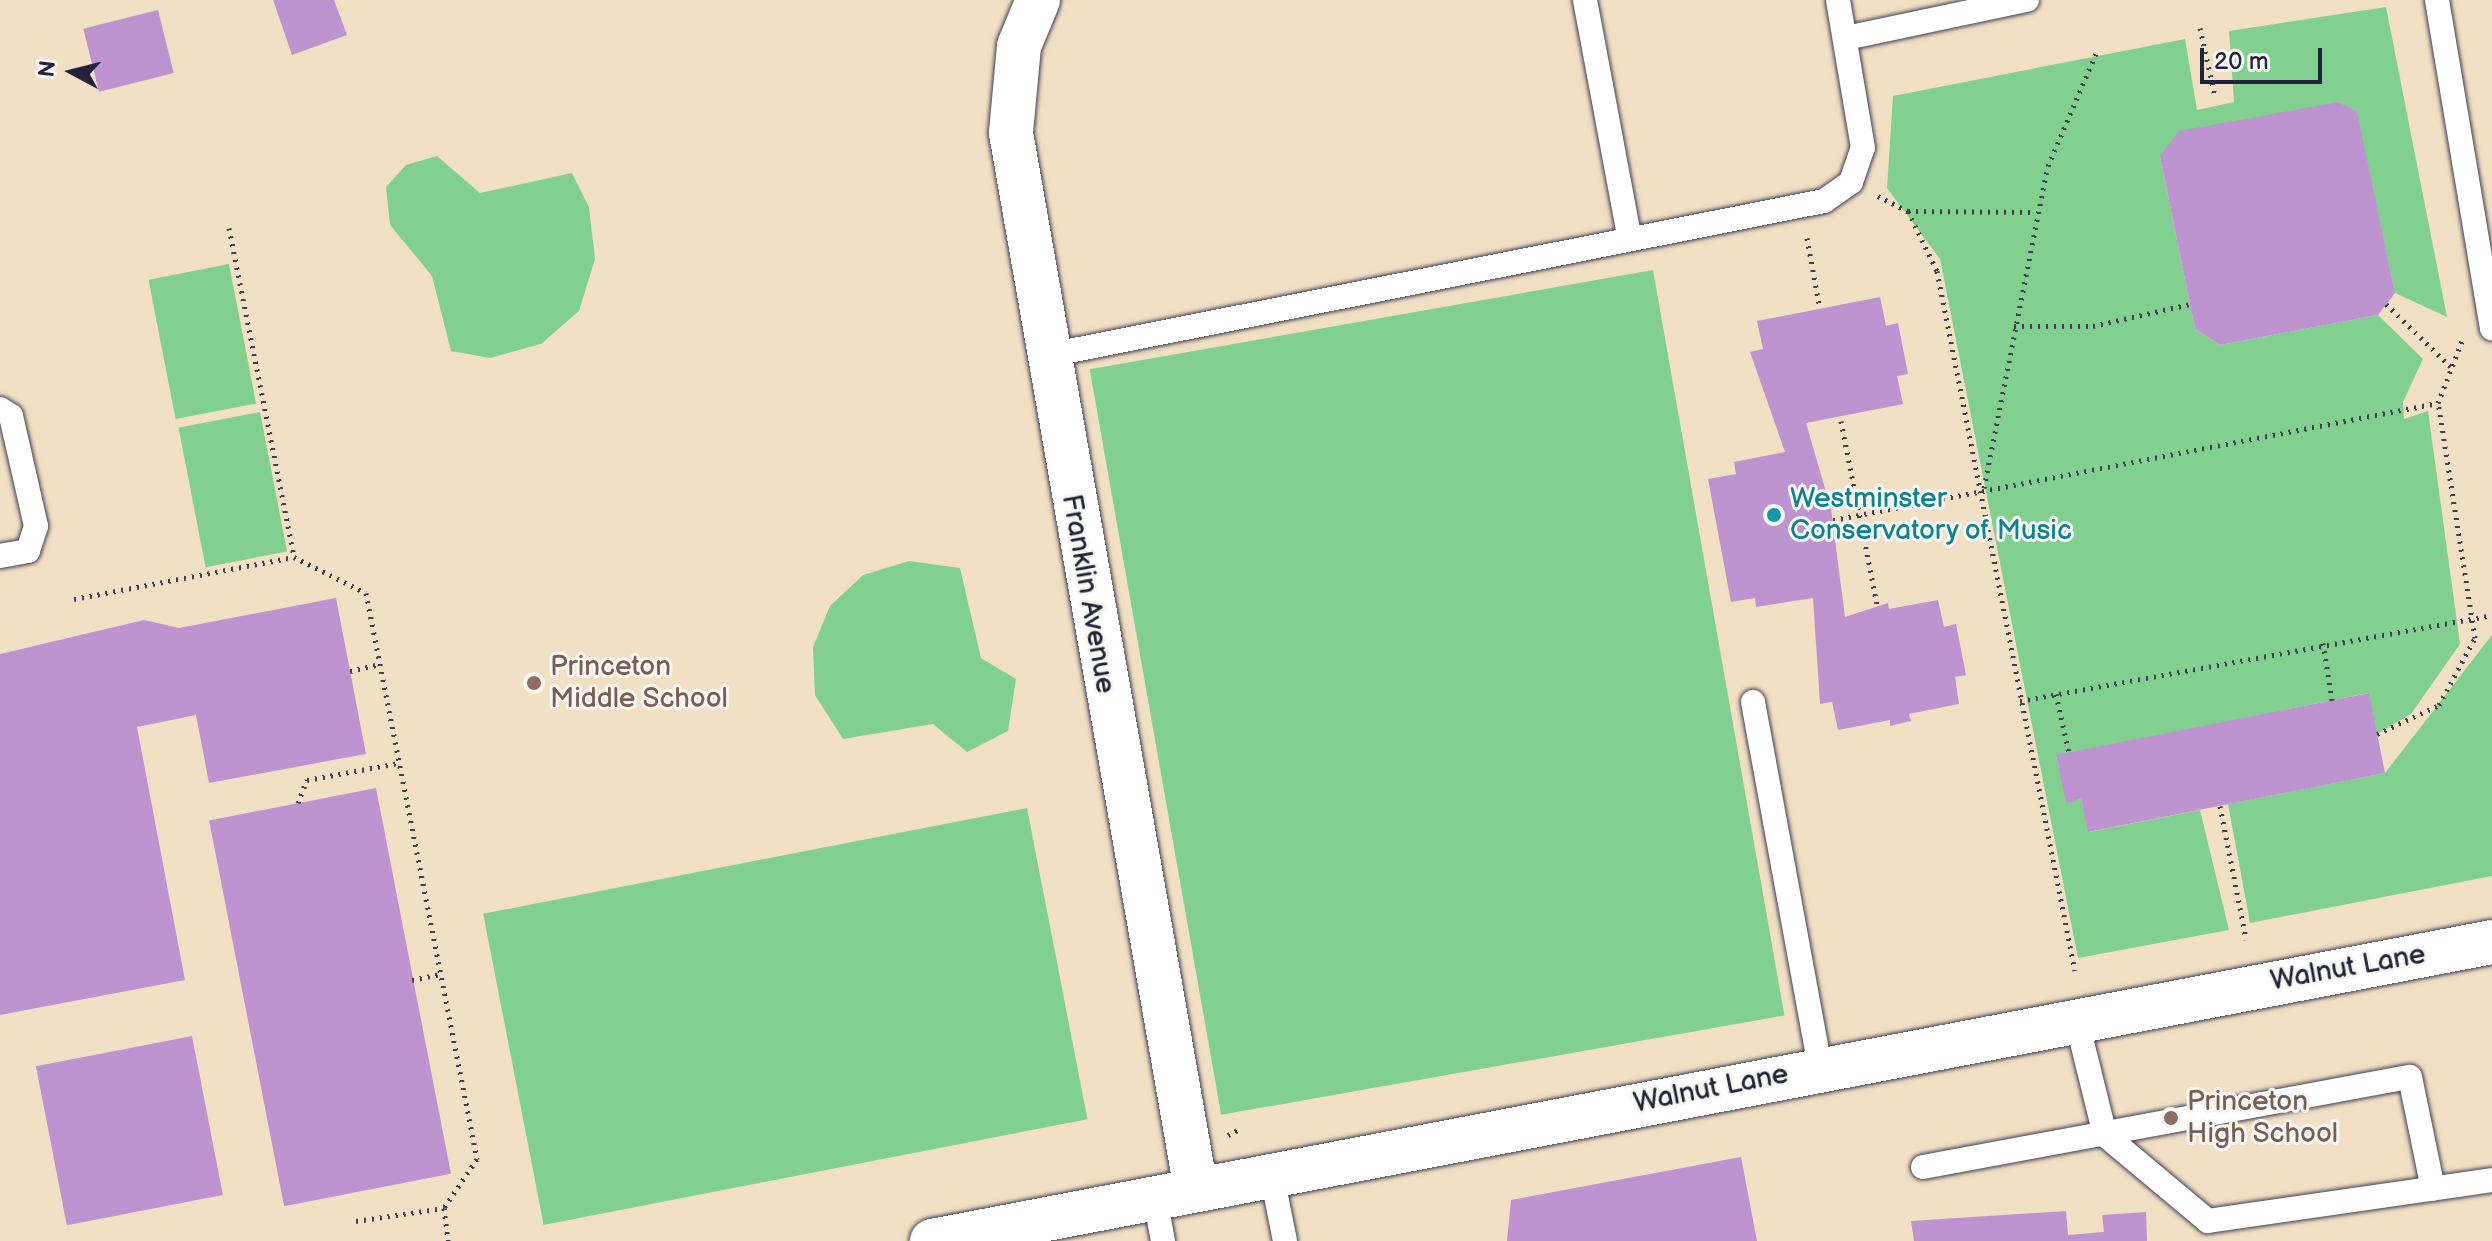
<!DOCTYPE html>
<style>
body{margin:0}
#map{position:relative;width:2492px;height:1241px;overflow:hidden;background:#f2e0c5;font-family:"Balsamiq Sans",sans-serif}
div>[style]{position:absolute}
.green>*{inset:0;background:#81d090;transform-origin:0 0}
.building>*{inset:0;background:#bd94d0;transform-origin:0 0}
.path>*{height:5px;margin-top:-2.5px;transform-origin:0;background:repeating-linear-gradient(90deg,#413e50 0 2px,transparent 0 8px)}
.roads{filter:drop-shadow(0 0 2px #413e50) drop-shadow(0 0 2px #413e50)}
.lane>*{height:24px;margin:-12px;padding:0 12px;transform-origin:12px;border-radius:12px;background:#fff}
.street>*{height:44px;margin:-22px;padding:0 22px;transform-origin:22px;border-radius:22px;background:#fff}
.dots>*{width:22px;height:22px;translate:-50% -50%;box-sizing:border-box;border:4px solid #f6f6f2;border-radius:50%}
span{translate:-50% -50%;white-space:nowrap;text-align:center;line-height:1.15;-webkit-text-stroke:6px #f6f6f2;paint-order:stroke}
.culture-label{font-size:28px;color:#0d838f}
.left{translate:0 -50%;text-align:left}
.street-label{font-size:28px;color:#22223b}
.education-label{font-size:28px;color:#785e54}
.north{position:absolute;left:32px;top:32px;width:80px;height:80px;-webkit-text-stroke:6px #f6f6f2;paint-order:stroke;rotate:277deg;font-size:22px;font-weight:700;line-height:32px;text-align:center;color:#22223b}
.north::after{content:'';display:block;margin:auto;width:28px;height:36px;background:#22223b;clip-path:polygon(50% 0,100% 100%,50% 72%,0 100%)}
.scale{position:absolute;left:2200px;top:48px;width:122px;height:36px;box-sizing:border-box;border:4px solid #22223b;border-top:0;padding-left:10px;font-size:24px;line-height:28px;white-space:nowrap;color:#22223b;-webkit-text-stroke:6px #f6f6f2;paint-order:stroke}
</style>
<div id="map">
<div class="green">
<i style="clip-path:polygon(2386px 7px,2447px 317px,2395px 293px,2356px 112px,2339px 102px,2160px 156px,2195px 329px,2220px 345px,2378px 315px,2423px 359px,2403px 402px,2404px 419px,2428px 411px,2460px 644px,2411px 714px,2377px 734px,2368px 693px,2056px 756px,2067px 802px,2081px 799px,2089px 832px,2200px 810px,2229px 930px,2078px 958px,1940px 259px,1887px 188px,1893px 96px,2185px 39px,2197px 110px,2234px 102px,2229px 31px)"></i>
<i style="clip-path:polygon(437px 156px,480px 193px,572px 173px,589px 207px,595px 259px,579px 311px,541px 344px,490px 358px,451px 351px,432px 276px,390px 225px,386px 187px,406px 165px)"></i>
<i style="left:229px;top:264px;width:142px;height:82px;rotate:79deg"></i>
<i style="left:1653px;top:270px;width:757px;height:572px;rotate:80deg"></i>
<i style="left:260px;top:412px;width:142px;height:83px;rotate:79deg"></i>
<i style="clip-path:polygon(909px 561px,960px 568px,981px 658px,1016px 679px,1008px 731px,967px 752px,933px 724px,843px 739px,815px 695px,813px 647px,830px 606px,863px 575px)"></i>
<i style="clip-path:polygon(2492px 635px,2492px 876px,2250px 923px,2228px 804px,2385px 773px)"></i>
<i style="left:1027px;top:808px;width:317px;height:554px;rotate:79deg"></i>
</div>
<div class="building">
<i style="clip-path:polygon(273px 0,334px 0,347px 35px,292px 55px)"></i>
<i style="left:158px;top:10px;width:65px;height:77px;rotate:76deg"></i>
<i style="clip-path:polygon(2339px 102px,2357px 112px,2395px 293px,2378px 315px,2220px 345px,2195px 329px,2160px 156px,2179px 131px)"></i>
<i style="clip-path:polygon(1880px 297px,1886px 326px,1898px 323px,1908px 374px,1897px 376px,1903px 404px,1806px 423px,1831px 509px,1845px 617px,1888px 603px,1889px 609px,1938px 600px,1944px 627px,1956px 624px,1966px 675px,1955px 677px,1959px 704px,1909px 714px,1911px 721px,1890px 726px,1890px 720px,1838px 730px,1832px 702px,1820px 704px,1813px 598px,1756px 607px,1755px 598px,1731px 602px,1708px 479px,1736px 474px,1734px 462px,1785px 452px,1750px 352px,1763px 349px,1757px 321px)"></i>
<i style="clip-path:polygon(336px 598px,366px 754px,209px 783px,196px 715px,137px 727px,185px 980px,0 1015px,0 654px,144px 620px,179px 628px)"></i>
<i style="clip-path:polygon(2369px 693px,2385px 773px,2088px 832px,2081px 799px,2066px 803px,2056px 755px)"></i>
<i style="left:376px;top:788px;width:393px;height:170px;rotate:79deg"></i>
<i style="left:192px;top:1036px;width:162px;height:159px;rotate:79deg"></i>
<i style="clip-path:polygon(1741px 1157px,1757px 1241px,1507px 1241px,1511px 1200px)"></i>
<i style="clip-path:polygon(2066px 1211px,2068px 1235px,2104px 1232px,2102px 1215px,2146px 1212px,2147px 1241px,1914px 1241px,1911px 1221px)"></i>
</div>
<div class="path">
<i style="left:2200px;top:28px;width:70px;rotate:77.6deg"></i>
<i style="left:1878px;top:196px;width:34px;rotate:27deg"></i>
<i style="left:1908px;top:211px;width:67px;rotate:64.2deg"></i>
<i style="left:1937px;top:271px;width:713px;rotate:78.85deg"></i>
<i style="left:1908px;top:211px;width:128px;rotate:0.4deg"></i>
<i style="left:229px;top:228px;width:335px;rotate:78.8deg"></i>
<i style="left:294px;top:557px;width:80px;rotate:26.6deg"></i>
<i style="left:366px;top:593px;width:577px;rotate:78.9deg"></i>
<i style="left:477px;top:1159px;width:59px;rotate:124deg"></i>
<i style="left:444px;top:1208px;width:33px;rotate:83deg"></i>
<i style="left:1807px;top:238px;width:67px;rotate:79.7deg"></i>
<i style="left:2386px;top:304px;width:91px;rotate:44.1deg"></i>
<i style="left:2014px;top:326px;width:79px"></i>
<i style="left:2093px;top:326px;width:99px;rotate:-12.8deg"></i>
<i style="left:1841px;top:421px;width:187px;rotate:78.9deg"></i>
<i style="left:1984px;top:488px;width:328px;rotate:-78.8deg"></i>
<i style="left:2048px;top:166px;width:127px;rotate:-66.9deg"></i>
<i style="left:1833px;top:520px;width:616px;rotate:-10.95deg"></i>
<i style="left:74px;top:599px;width:224px;rotate:-10.8deg"></i>
<i style="left:2323px;top:643px;width:58px;rotate:81deg"></i>
<i style="left:350px;top:671px;width:31px;rotate:-13deg"></i>
<i style="left:2056px;top:694px;width:60px;rotate:77.6deg"></i>
<i style="left:2020px;top:701px;width:480px;rotate:-10.3deg"></i>
<i style="left:2377px;top:734px;width:68px;rotate:-25.1deg"></i>
<i style="left:2439px;top:705px;width:76px;rotate:-61.8deg"></i>
<i style="left:2475px;top:638px;width:238px;rotate:-98.9deg"></i>
<i style="left:2438px;top:403px;width:66px;rotate:-68.8deg"></i>
<i style="left:298px;top:803px;width:25px;rotate:-69deg"></i>
<i style="left:307px;top:780px;width:94px;rotate:-10.5deg"></i>
<i style="left:2220px;top:806px;width:136px;rotate:78.9deg"></i>
<i style="left:412px;top:980px;width:29px;rotate:-12deg"></i>
<i style="left:1228px;top:1135px;width:13px;rotate:-27deg"></i>
<i style="left:356px;top:1221px;width:89px;rotate:-8.4deg"></i>
</div>
<div class="roads">
<div class="lane">
<i style="left:1585px;top:0;width:240px;rotate:79.4deg"></i>
<i style="left:2437px;top:0;width:333px;rotate:80.5deg"></i>
<i style="left:1846px;top:38px;width:185px;rotate:-11.9deg"></i>
<i style="left:1044px;top:356px;width:795px;rotate:-11.24deg"></i>
<i style="left:1824px;top:201px;width:33px;rotate:-35deg"></i>
<i style="left:1851px;top:182px;width:36px;rotate:-71deg"></i>
<i style="left:1863px;top:148px;width:150px;rotate:-99.6deg"></i>
<i style="left:0;top:409px;width:13px;rotate:32deg"></i>
<i style="left:11px;top:416px;width:113px;rotate:77.2deg"></i>
<i style="left:36px;top:526px;width:26px;rotate:108deg"></i>
<i style="left:28px;top:551px;width:28px;rotate:170deg"></i>
<i style="left:1753px;top:702px;width:372px;rotate:79.6deg"></i>
<i style="left:2076px;top:1018px;width:121px;rotate:76.1deg"></i>
<i style="left:2105px;top:1135px;width:134px;rotate:39.9deg"></i>
<i style="left:2208px;top:1221px;width:287px;rotate:-8.2deg"></i>
<i style="left:1923px;top:1167px;width:495px;rotate:-10.5deg"></i>
<i style="left:2410px;top:1077px;width:114px;rotate:78.4deg"></i>
<i style="left:1272px;top:1176px;width:66px;rotate:78.7deg"></i>
<i style="left:1155px;top:1198px;width:44px;rotate:79.5deg"></i>
</div>
<div class="street">
<i style="left:1038px;top:0;width:50px;rotate:112.4deg"></i>
<i style="left:1019px;top:46px;width:87px;rotate:95.3deg"></i>
<i style="left:1011px;top:133px;width:1073px;rotate:80.07deg"></i>
<i style="left:932px;top:1241px;width:1588px;rotate:-10.85deg"></i>
</div>
</div>
<div class="dots">
<i style="left:1774px;top:515px;background:#0f9aa8"></i>
<i style="left:534px;top:683px;background:#8d6e63"></i>
<i style="left:2171px;top:1118px;background:#8d6e63"></i>
</div>
<div class="culture-label">
<span class="left" style="left:1790px;top:515px">Westminster<br>Conservatory of Music</span>
</div>
<div class="street-label">
<span style="left:1088px;top:594px;rotate:80deg">Franklin Avenue</span>
<span style="left:2348px;top:968px;rotate:-10deg">Walnut Lane</span>
<span style="left:1711px;top:1089px;rotate:-11deg">Walnut Lane</span>
</div>
<div class="education-label">
<span class="left" style="left:550px;top:683px">Princeton<br>Middle School</span>
<span class="left" style="left:2187px;top:1118px">Princeton<br>High School</span>
</div>
<div class="north">N</div>
<div class="scale">20 m</div>
</div>
